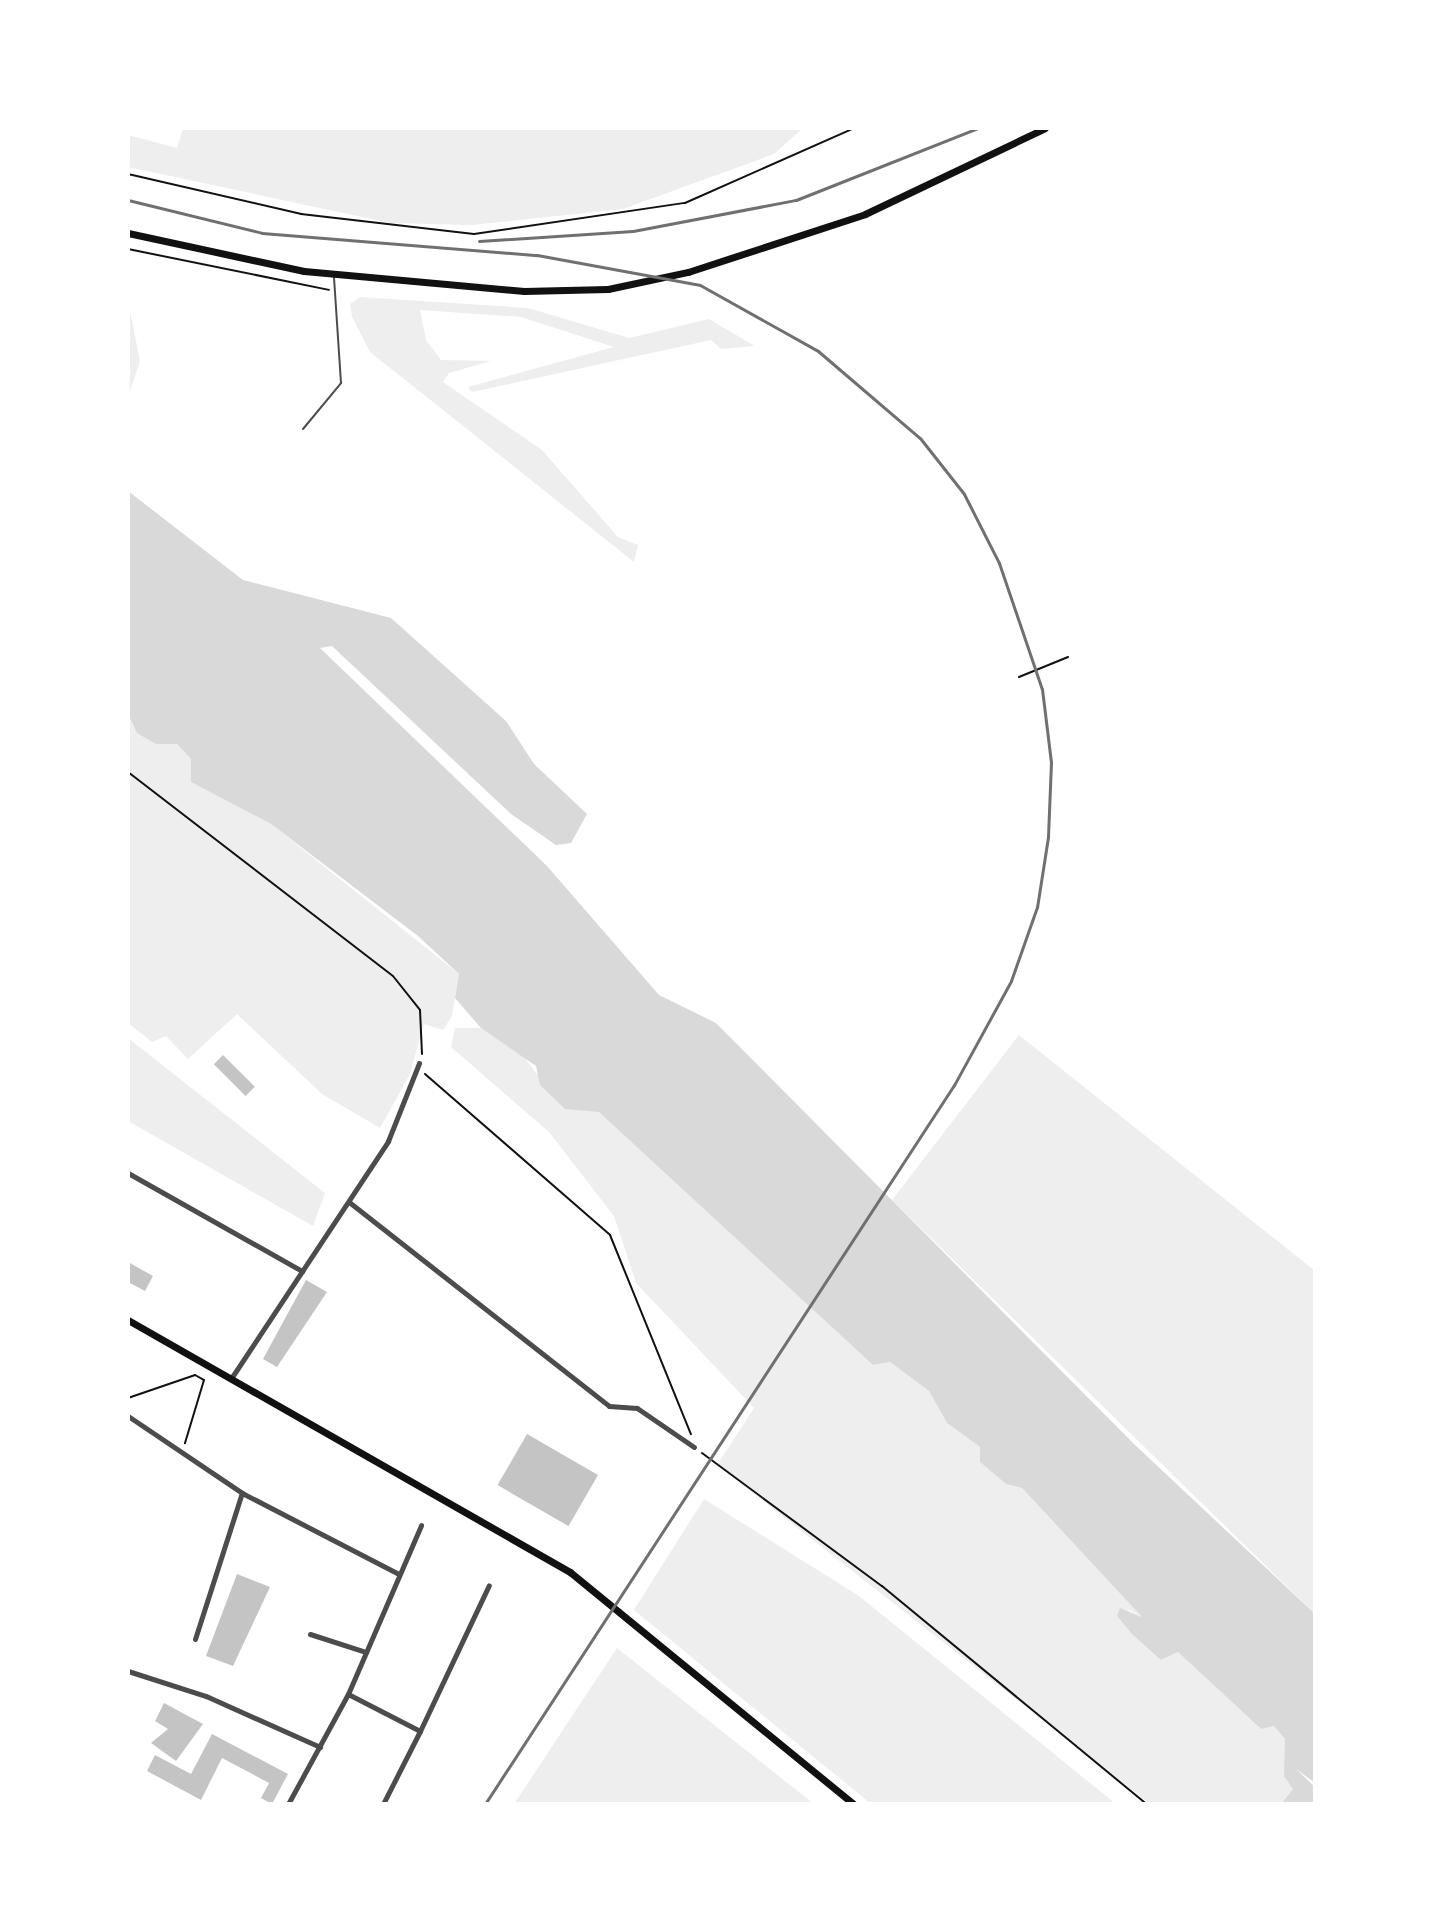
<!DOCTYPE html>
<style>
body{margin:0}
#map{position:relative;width:1443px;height:1932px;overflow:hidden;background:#fff;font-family:Raleway,sans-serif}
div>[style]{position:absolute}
.green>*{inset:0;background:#eee}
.water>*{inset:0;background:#d9d9d9}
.building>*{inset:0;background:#c4c4c4;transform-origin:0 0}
.path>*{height:2px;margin:-1px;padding:0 1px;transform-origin:1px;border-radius:1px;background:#111}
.service>*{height:2px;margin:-1px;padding:0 1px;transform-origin:1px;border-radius:1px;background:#4c4c4c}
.minor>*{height:5px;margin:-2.5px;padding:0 2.5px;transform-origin:2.5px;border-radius:2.5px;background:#4c4c4c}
.secondary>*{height:7px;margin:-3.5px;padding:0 3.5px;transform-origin:3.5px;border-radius:3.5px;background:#111}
.rail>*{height:3px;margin:-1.5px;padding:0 1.5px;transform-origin:1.5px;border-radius:1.5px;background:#707070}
span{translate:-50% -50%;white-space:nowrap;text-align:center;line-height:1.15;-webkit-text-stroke:8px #fff;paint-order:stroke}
.frame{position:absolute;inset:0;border:130px solid #fff;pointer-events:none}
</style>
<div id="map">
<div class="green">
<i style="clip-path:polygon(183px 128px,803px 128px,774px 154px,623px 209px,472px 225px,390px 223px,128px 167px,128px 135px,177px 148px)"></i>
<i style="clip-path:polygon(360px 297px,528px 308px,629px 338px,709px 319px,755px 346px,721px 349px,711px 340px,472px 392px,468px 387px,614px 347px,521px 317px,420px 310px,426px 340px,441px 360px,491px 361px,449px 373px,443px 382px,542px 450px,618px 537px,638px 545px,634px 562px,370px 352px,352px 317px,350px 304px)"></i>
<i style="clip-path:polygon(128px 300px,140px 361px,128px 397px)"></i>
<i style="clip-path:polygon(128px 714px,133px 725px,177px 744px,191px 759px,191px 782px,271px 824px,459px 974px,452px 1016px,443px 1030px,424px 1024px,409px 1076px,380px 1128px,322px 1094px,237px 1014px,188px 1059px,166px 1036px,152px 1042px,128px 1023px)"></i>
<i style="clip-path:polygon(455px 1028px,481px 1028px,519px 1051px,564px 1108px,599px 1111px,873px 1365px,890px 1362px,929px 1391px,947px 1423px,980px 1447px,980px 1462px,1006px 1484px,1022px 1488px,1142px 1617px,1127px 1609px,1161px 1660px,1178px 1652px,1261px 1729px,1274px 1726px,1285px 1739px,1293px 1789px,1281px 1804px,1150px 1804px,717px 1465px,754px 1408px,636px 1283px,614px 1216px,549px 1132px,451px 1047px)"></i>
<i style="clip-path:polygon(1019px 1035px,1315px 1271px,1315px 1614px,892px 1200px)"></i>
<i style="clip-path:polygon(128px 1038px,325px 1193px,313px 1226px,128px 1121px)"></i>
<i style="clip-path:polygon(704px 1499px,859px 1596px,1116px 1804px,871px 1804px,634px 1610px)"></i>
<i style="clip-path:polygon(617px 1648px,814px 1804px,514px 1804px)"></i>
</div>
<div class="water">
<i style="clip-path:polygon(128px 491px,243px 580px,391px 618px,506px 721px,534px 764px,587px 814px,571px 843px,556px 845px,511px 814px,332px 646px,320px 648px,547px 866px,659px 995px,716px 1023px,1134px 1444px,1315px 1614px,1315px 1783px,1296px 1769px,1315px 1787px,1315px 1804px,1281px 1804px,1293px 1789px,1284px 1776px,1285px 1739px,1274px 1726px,1261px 1729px,1178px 1652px,1161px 1660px,1132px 1634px,1117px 1616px,1120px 1608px,1142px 1617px,1022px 1488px,1006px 1484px,980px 1462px,980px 1447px,947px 1423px,929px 1391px,890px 1362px,873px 1365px,599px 1112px,565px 1109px,540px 1085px,536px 1066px,481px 1028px,455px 998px,459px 974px,418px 936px,271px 824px,191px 782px,191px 759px,177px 744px,156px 744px,137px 733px,128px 714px)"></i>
</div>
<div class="building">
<i style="left:223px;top:1055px;width:45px;height:13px;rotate:45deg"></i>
<i style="clip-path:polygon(128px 1262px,153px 1276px,145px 1291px,128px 1282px)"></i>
<i style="clip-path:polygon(306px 1280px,327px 1292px,277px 1367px,263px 1359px)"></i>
<i style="left:527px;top:1434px;width:82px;height:59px;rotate:30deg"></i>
<i style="clip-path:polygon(237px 1574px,270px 1587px,233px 1666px,206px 1656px)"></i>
<i style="clip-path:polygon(164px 1703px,203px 1724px,176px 1761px,151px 1743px,168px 1729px,155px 1721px)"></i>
<i style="clip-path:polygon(212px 1734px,288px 1774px,272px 1804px,261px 1798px,269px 1783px,222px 1758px,201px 1800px,147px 1771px,155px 1755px,191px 1774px)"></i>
</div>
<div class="path">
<i style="left:128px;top:174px;width:178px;rotate:13deg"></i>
<i style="left:301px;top:214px;width:174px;rotate:6.6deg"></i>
<i style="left:474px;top:234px;width:213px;rotate:-8.4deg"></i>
<i style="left:685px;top:203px;width:185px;rotate:-23.9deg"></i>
<i style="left:128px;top:249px;width:205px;rotate:11.5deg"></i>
<i style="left:1019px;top:677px;width:53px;rotate:-22.2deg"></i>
<i style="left:128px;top:772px;width:334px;rotate:37.6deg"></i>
<i style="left:393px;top:976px;width:43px;rotate:51.5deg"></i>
<i style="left:420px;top:1010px;width:44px;rotate:87.4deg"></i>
<i style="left:425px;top:1074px;width:245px;rotate:41deg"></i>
<i style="left:610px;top:1235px;width:215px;rotate:67.9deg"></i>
<i style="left:128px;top:1398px;width:71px;rotate:-18.9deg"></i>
<i style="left:195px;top:1375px;width:10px;rotate:29deg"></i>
<i style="left:204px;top:1380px;width:66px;rotate:106.8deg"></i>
<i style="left:702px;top:1453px;width:224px;rotate:36.5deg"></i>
<i style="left:882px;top:1586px;width:342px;rotate:39.5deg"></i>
</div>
<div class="service">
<i style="left:303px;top:429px;width:60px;rotate:-50.4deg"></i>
<i style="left:341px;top:383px;width:106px;rotate:-93.8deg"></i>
</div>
<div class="minor">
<i style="left:128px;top:1173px;width:200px;rotate:29.4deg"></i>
<i style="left:349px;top:1202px;width:330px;rotate:38.1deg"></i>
<i style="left:609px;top:1406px;width:28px;rotate:4deg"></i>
<i style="left:637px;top:1408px;width:69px;rotate:34.4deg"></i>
<i style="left:232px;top:1377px;width:283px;rotate:-56.5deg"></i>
<i style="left:388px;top:1141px;width:84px;rotate:-68.3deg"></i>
<i style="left:128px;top:1416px;width:138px;rotate:34deg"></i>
<i style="left:242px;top:1493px;width:177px;rotate:27.3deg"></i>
<i style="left:310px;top:1634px;width:59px;rotate:17.8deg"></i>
<i style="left:195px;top:1639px;width:153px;rotate:-72.2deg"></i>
<i style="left:128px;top:1671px;width:82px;rotate:17.8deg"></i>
<i style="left:206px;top:1696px;width:125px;rotate:24.1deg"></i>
<i style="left:348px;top:1694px;width:81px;rotate:27.2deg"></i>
<i style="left:420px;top:1731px;width:82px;rotate:116.9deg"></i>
<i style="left:420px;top:1731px;width:161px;rotate:-64.7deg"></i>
<i style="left:288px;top:1804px;width:125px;rotate:-61.4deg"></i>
<i style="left:348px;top:1694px;width:184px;rotate:-66.6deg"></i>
</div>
<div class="secondary">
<i style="left:128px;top:233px;width:180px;rotate:12.2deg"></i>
<i style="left:304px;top:271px;width:221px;rotate:5.2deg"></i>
<i style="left:524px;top:291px;width:84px;rotate:-1.4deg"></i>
<i style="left:608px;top:289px;width:82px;rotate:-12deg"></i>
<i style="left:688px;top:272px;width:186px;rotate:-18.1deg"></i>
<i style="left:865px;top:214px;width:199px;rotate:-25.5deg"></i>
<i style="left:128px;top:1320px;width:509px;rotate:29.69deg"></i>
<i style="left:570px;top:1572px;width:366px;rotate:39.3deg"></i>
</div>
<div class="rail">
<i style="left:128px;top:200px;width:138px;rotate:13.8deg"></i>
<i style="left:262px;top:233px;width:276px;rotate:4.6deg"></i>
<i style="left:537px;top:255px;width:166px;rotate:10.4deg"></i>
<i style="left:700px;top:285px;width:135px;rotate:29.2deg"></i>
<i style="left:818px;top:351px;width:134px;rotate:40.5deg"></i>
<i style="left:920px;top:438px;width:71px;rotate:51.8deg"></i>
<i style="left:964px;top:494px;width:77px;rotate:63.1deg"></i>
<i style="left:999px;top:563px;width:133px;rotate:71.2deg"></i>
<i style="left:1042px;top:689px;width:74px;rotate:83deg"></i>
<i style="left:1051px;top:762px;width:75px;rotate:92.3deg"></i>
<i style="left:1048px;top:837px;width:71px;rotate:98.9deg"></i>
<i style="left:1037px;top:907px;width:78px;rotate:109.4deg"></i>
<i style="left:1011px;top:981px;width:119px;rotate:118.7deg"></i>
<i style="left:954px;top:1085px;width:858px;rotate:123.12deg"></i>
<i style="left:479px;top:241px;width:154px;rotate:-3.7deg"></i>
<i style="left:633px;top:231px;width:166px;rotate:-10.8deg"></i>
<i style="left:796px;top:200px;width:196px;rotate:-21.6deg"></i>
</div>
<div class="frame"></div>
</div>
